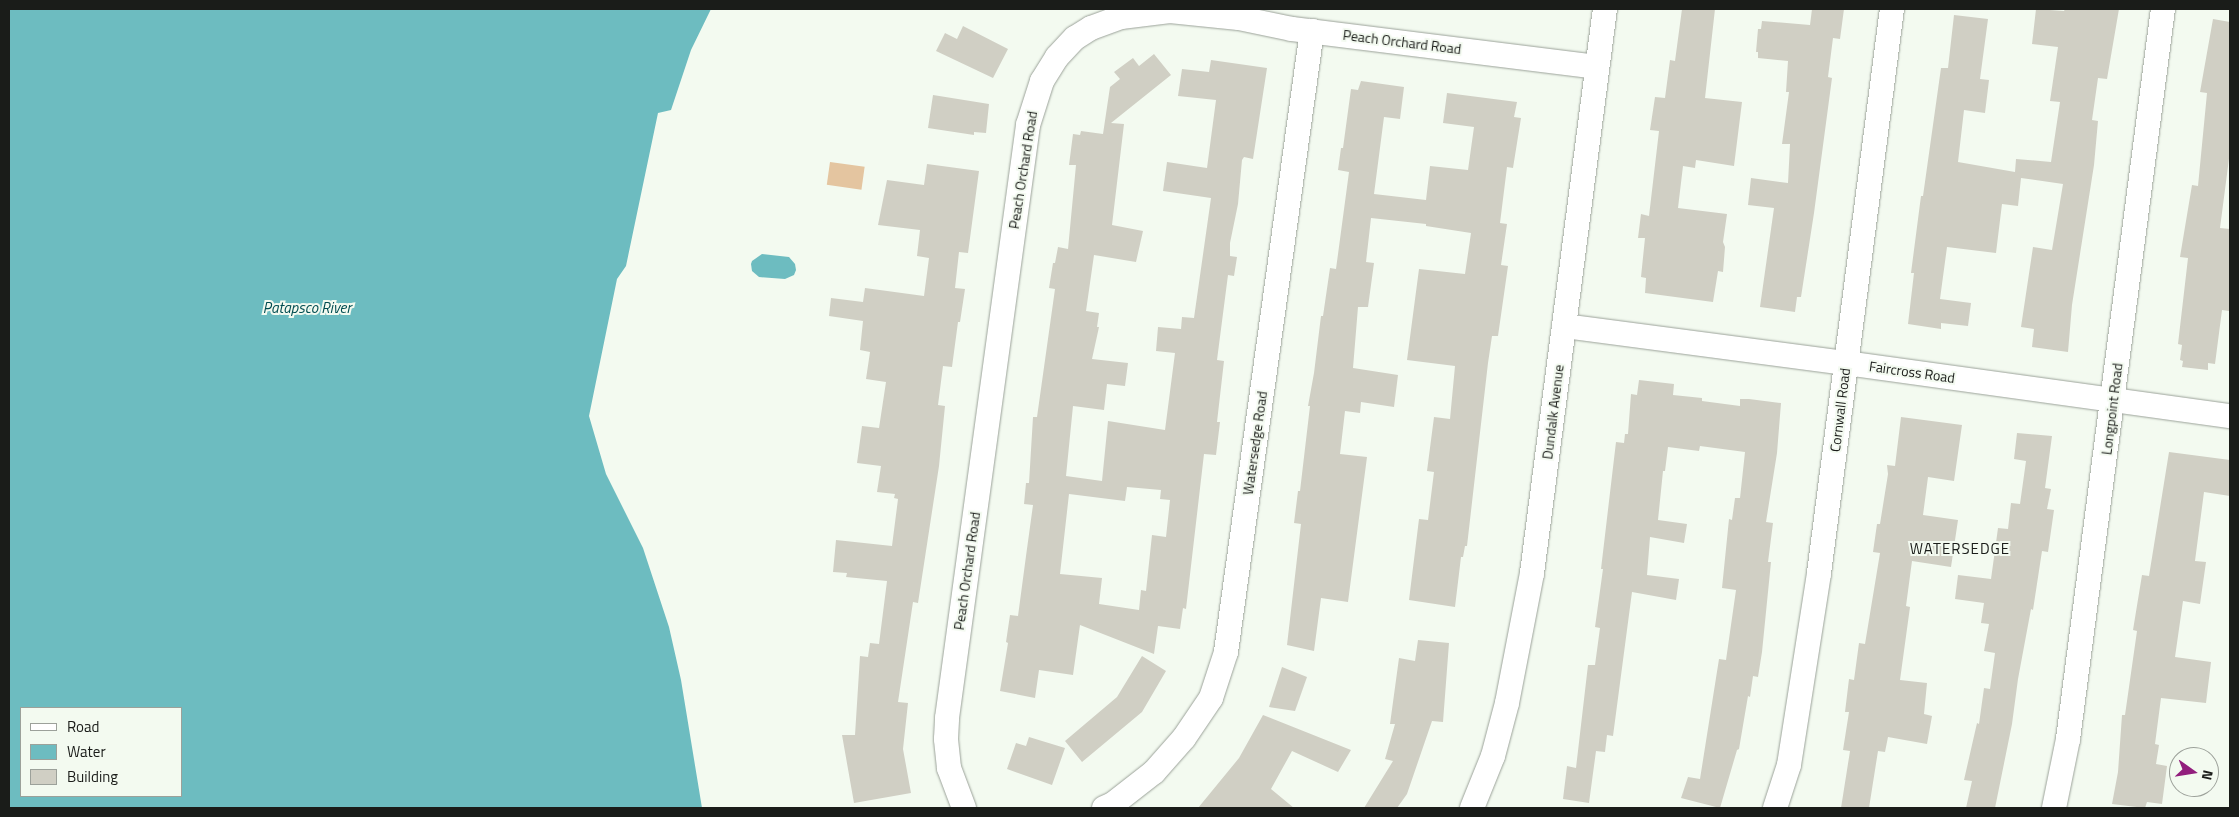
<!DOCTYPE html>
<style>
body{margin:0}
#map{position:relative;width:2239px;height:817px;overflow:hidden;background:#f3faf0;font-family:"Titillium Web",sans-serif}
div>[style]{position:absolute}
.green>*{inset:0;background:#e4c5a0;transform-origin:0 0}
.water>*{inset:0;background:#6dbcc0}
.building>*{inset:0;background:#d0cfc4}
.roads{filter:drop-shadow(0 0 1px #9ba299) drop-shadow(0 0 1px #9ba299)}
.street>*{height:24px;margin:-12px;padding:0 12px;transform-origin:12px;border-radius:12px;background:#fff}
span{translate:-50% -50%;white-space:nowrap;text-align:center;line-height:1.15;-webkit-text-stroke:4px #f3faf0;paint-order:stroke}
.street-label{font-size:14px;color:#1a1c19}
.water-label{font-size:15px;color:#004c50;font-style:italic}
.neighbourhood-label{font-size:15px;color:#1a1c19;letter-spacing:1px}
.frame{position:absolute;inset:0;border:10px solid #1a1c19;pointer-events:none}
.legend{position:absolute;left:20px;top:707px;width:162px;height:90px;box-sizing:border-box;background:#f3faf0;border:1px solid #9ca19a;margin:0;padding:6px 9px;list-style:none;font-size:15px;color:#1a1c19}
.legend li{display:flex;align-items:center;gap:10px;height:25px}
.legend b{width:25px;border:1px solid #9ca19a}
.north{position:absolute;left:2169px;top:747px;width:50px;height:50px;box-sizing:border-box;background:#f3faf0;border:1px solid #9ca19a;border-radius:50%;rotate:103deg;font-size:14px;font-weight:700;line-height:20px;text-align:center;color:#1a1c19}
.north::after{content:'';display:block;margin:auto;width:18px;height:22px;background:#921e7d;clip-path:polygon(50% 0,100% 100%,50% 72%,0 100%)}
</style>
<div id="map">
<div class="green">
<i style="left:830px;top:162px;width:35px;height:23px;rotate:8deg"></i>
</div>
<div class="water">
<i style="clip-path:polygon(evenodd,9px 9px,711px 9px,691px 50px,671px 110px,658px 113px,626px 266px,617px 279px,589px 416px,606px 474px,643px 548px,669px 627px,681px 680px,702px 808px,9px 808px,9px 9px,21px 708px,181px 708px,181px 796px,21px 796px,21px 708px)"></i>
<i style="clip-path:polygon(762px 254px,789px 257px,795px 264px,796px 270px,794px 275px,785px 279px,759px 277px,752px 271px,751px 264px,752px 261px)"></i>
</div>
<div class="building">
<i style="clip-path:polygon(1682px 9px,1715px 9px,1705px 98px,1742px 102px,1734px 166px,1696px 160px,1695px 168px,1683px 166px,1678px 208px,1727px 214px,1723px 242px,1725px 247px,1723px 272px,1718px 271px,1713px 302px,1645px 293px,1646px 278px,1641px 277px,1645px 238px,1638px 238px,1641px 214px,1649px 216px,1659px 131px,1650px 130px,1655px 97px,1665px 98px,1670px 60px,1675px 61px)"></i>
<i style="clip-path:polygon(1812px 9px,1844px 9px,1840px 39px,1833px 38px,1828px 77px,1832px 78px,1814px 213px,1801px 297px,1797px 297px,1795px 312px,1760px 307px,1774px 208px,1748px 205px,1751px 178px,1788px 183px,1790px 144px,1782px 144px,1789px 92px,1786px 92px,1788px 61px,1758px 58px,1758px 52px,1756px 52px,1758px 29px,1761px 29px,1762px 21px,1810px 25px)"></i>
<i style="clip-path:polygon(2036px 9px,2064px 11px,2065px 9px,2119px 9px,2107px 79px,2098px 78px,2092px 120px,2098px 121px,2094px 165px,2072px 305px,2068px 352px,2032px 347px,2034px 329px,2021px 327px,2033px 247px,2052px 250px,2063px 184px,2021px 178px,2018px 206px,2002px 204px,1996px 253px,1947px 247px,1940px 299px,1971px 303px,1968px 326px,1941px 323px,1941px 329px,1908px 324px,1914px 273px,1911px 273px,1921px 196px,1923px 196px,1941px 68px,1948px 68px,1954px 15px,1988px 19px,1980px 79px,1989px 80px,1985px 113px,1964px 110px,1958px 162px,2015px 172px,2016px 159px,2051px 162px,2060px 102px,2050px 101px,2058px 47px,2032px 44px)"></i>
<i style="clip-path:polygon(2213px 19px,2230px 22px,2230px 151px,2220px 228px,2230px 229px,2230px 298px,2229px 311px,2222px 310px,2215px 364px,2208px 363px,2208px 370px,2182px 367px,2183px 361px,2180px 360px,2182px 345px,2178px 344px,2188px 258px,2180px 257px,2192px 185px,2198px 186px,2207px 93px,2200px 92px)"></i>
<i style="clip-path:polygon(963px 26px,1008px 49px,993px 78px,936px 51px,945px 33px,957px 39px)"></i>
<i style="clip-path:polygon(evenodd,1154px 54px,1171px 75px,1111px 123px,1124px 124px,1112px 225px,1143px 231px,1136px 262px,1094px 255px,1086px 311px,1099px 313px,1097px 327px,1099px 327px,1092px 359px,1128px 363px,1125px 386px,1107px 384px,1104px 410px,1073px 406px,1066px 476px,1102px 481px,1108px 421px,1165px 430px,1175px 353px,1156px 351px,1158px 327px,1181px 329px,1182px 317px,1194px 318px,1211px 198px,1163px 191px,1167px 162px,1207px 168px,1216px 100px,1178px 96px,1182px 69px,1209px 72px,1211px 60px,1267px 68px,1253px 159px,1244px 157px,1242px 160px,1238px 204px,1230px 243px,1230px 256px,1237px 257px,1234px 276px,1228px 275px,1217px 360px,1224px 361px,1217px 422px,1220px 422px,1216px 455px,1204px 454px,1186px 609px,1183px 608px,1180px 629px,1158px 626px,1154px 654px,1080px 625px,1073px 675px,1039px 670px,1035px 698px,1000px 691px,1008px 643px,1006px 642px,1010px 615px,1018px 616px,1026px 556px,1033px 505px,1024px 504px,1026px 483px,1029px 483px,1033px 417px,1037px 417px,1055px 289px,1049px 288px,1053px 263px,1055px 263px,1058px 247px,1068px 249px,1076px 165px,1069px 165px,1073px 134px,1080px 135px,1081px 131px,1103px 134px,1110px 87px,1120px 79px,1114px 72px,1133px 58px,1139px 66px,1154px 54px,1127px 487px,1161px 490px,1160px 499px,1170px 500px,1166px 537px,1152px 535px,1146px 591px,1141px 590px,1139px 610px,1099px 604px,1102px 578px,1060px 574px,1069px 494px,1125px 501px,1127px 487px)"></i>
<i style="clip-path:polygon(1361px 81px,1404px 87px,1400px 119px,1384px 117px,1374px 194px,1426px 200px,1430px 166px,1468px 170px,1474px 127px,1443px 123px,1447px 93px,1517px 102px,1514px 117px,1521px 118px,1513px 168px,1507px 167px,1500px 223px,1507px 224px,1501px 265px,1508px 266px,1498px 336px,1492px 336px,1488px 363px,1467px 546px,1465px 546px,1463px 557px,1461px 557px,1455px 607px,1409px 600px,1419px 519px,1428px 520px,1434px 472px,1427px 471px,1434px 417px,1450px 419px,1455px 366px,1407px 360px,1419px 269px,1465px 274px,1471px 233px,1426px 226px,1426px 224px,1371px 218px,1366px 262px,1374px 263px,1368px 307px,1358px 307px,1353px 368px,1398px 375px,1394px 407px,1361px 402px,1360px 413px,1345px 411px,1340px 454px,1367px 457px,1348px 602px,1321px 598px,1314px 651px,1287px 645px,1301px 524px,1294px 523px,1298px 491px,1300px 491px,1310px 406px,1308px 406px,1314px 373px,1321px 316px,1323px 316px,1330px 268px,1336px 269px,1349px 172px,1338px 170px,1341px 148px,1343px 148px,1351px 89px,1358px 90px)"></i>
<i style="clip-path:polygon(933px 95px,989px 104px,986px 133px,974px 132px,974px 135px,928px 128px)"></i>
<i style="clip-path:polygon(927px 164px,979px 171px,968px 253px,959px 252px,955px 288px,965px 289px,960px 322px,958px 322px,952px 367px,943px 366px,938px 405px,945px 406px,939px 466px,918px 603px,913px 602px,898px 702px,908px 703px,903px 749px,911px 793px,854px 803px,842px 735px,855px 735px,860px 656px,868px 657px,870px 643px,879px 644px,887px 581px,846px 577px,847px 573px,833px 572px,836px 540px,892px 546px,898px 499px,894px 498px,895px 494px,877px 492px,881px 466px,857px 463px,862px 426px,879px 428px,886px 382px,866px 379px,870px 352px,860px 350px,863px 321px,829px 316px,831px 298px,863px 302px,865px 288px,924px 296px,929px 258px,917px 256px,920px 230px,878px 225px,887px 180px,924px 185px)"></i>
<i style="clip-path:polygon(1639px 380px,1674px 384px,1673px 395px,1702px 398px,1702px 401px,1740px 406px,1740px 399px,1749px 399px,1781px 403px,1777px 453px,1766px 522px,1773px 523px,1768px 562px,1771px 562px,1762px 652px,1758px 677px,1753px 676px,1750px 697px,1748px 696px,1739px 749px,1737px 750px,1720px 808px,1681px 798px,1688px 777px,1700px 779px,1719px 659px,1726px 660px,1736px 590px,1722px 588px,1729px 519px,1732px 520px,1735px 498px,1740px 498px,1745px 452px,1700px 446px,1699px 451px,1668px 447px,1665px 471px,1663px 471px,1658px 520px,1687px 524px,1684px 543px,1650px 537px,1647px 575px,1679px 579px,1676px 600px,1632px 592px,1613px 736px,1607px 735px,1605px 752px,1596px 751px,1589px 803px,1563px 799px,1567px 766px,1576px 768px,1588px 665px,1595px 665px,1600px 628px,1595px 627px,1603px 569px,1601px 569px,1616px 442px,1624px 443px,1625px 434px,1628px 434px,1631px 394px,1637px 395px)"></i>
<i style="clip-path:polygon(1901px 417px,1962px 425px,1954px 481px,1928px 477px,1923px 515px,1958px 520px,1951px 567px,1912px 561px,1906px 606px,1910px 607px,1900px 680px,1927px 683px,1924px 714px,1932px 716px,1927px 744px,1888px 737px,1885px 752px,1878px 751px,1869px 808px,1841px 808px,1850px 751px,1843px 750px,1849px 712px,1845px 712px,1849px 679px,1854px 680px,1859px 643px,1865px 644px,1880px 553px,1873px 552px,1877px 524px,1880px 524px,1888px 474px,1887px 465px,1895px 466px)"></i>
<i style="clip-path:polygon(2017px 433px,2052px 436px,2045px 488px,2051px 489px,2047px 509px,2054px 510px,2048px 552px,2042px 551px,2033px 610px,2031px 609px,2018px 679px,2012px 724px,1995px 808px,1966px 808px,1972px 781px,1964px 780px,1977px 723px,1979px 724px,1984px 688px,1990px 689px,1995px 653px,1984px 651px,1989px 624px,1981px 623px,1984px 603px,1955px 599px,1958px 575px,1991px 579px,1998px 528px,2008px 529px,2011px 503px,2020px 504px,2026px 461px,2014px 459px)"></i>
<i style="clip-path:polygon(2169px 452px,2230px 460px,2230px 496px,2204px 492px,2195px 561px,2206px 562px,2200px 604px,2183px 601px,2175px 657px,2211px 662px,2206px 703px,2161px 698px,2155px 744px,2159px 745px,2156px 764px,2167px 766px,2162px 804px,2147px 802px,2145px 808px,2112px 804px,2118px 772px,2122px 715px,2125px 715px,2137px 631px,2133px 630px,2142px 575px,2149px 576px)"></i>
<i style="clip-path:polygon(1418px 640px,1449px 643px,1443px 722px,1432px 721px,1407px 794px,1397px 808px,1364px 808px,1393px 761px,1385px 759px,1395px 724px,1390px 724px,1399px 658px,1415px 661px)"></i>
<i style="clip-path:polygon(1142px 656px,1166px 671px,1142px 712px,1082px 762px,1065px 741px,1117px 697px)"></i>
<i style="clip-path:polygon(1282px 667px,1307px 677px,1295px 711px,1269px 707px)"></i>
<i style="clip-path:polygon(1263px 715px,1351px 750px,1338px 772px,1292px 751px,1271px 789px,1294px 808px,1198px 808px,1239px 758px)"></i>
<i style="clip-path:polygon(1029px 737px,1065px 748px,1052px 785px,1007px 769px,1016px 743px,1026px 746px)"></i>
</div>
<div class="roads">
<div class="street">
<i style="left:1564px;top:326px;width:284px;rotate:7.5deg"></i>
<i style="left:1846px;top:363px;width:388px;rotate:7.9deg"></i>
<i style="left:964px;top:808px;width:43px;rotate:-110.6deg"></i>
<i style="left:949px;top:768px;width:29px;rotate:-96deg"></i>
<i style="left:946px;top:739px;width:21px;rotate:-87deg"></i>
<i style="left:947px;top:718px;width:599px;rotate:-82.22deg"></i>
<i style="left:1028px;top:125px;width:46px;rotate:-72.3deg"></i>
<i style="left:1042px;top:81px;width:28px;rotate:-58deg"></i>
<i style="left:1057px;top:57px;width:26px;rotate:-47deg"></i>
<i style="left:1075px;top:38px;width:19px;rotate:-32deg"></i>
<i style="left:1091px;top:28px;width:32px;rotate:-20deg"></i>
<i style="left:1121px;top:17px;width:49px;rotate:-7deg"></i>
<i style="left:1170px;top:11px;width:69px;rotate:5.8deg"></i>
<i style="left:1239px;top:18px;width:54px;rotate:11.7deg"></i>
<i style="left:1292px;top:29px;width:307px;rotate:7.1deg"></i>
<i style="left:1104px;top:808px;width:10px;rotate:-24deg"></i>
<i style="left:1113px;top:804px;width:52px;rotate:-38deg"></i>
<i style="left:1154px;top:772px;width:45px;rotate:-48.6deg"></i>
<i style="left:1184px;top:738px;width:48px;rotate:-56deg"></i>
<i style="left:1211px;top:698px;width:48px;rotate:-71.9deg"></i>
<i style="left:1226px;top:652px;width:627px;rotate:-82.12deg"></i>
<i style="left:1472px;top:808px;width:56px;rotate:-68deg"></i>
<i style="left:1493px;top:756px;width:55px;rotate:-75.2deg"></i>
<i style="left:1507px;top:703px;width:132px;rotate:-79.1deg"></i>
<i style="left:1532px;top:573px;width:569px;rotate:-82.63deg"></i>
<i style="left:1775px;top:808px;width:45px;rotate:-72deg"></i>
<i style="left:1789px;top:765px;width:194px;rotate:-81.1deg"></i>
<i style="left:1819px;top:573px;width:569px;rotate:-82.63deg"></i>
<i style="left:2054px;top:808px;width:70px;rotate:-78.5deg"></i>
<i style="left:2068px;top:739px;width:736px;rotate:-82.59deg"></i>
</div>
</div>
<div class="street-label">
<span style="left:1402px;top:42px;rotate:7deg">Peach Orchard Road</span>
<span style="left:1023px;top:170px;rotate:-81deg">Peach Orchard Road</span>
<span style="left:1912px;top:372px;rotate:8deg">Faircross Road</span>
<span style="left:2112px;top:409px;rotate:-83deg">Longpoint Road</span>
<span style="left:1840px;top:410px;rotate:-83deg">Cornwall Road</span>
<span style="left:1553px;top:412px;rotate:-83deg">Dundalk Avenue</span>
<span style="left:1255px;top:443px;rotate:-82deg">Watersedge Road</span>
<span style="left:967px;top:571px;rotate:-82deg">Peach Orchard Road</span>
</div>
<div class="water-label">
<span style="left:307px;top:308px">Patapsco River</span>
</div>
<div class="neighbourhood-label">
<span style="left:1960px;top:549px">WATERSEDGE</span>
</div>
<div class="frame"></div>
<ul class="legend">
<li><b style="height:6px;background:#fff"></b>Road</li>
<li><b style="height:14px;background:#6dbcc0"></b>Water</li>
<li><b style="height:14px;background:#d0cfc4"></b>Building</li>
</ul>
<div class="north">N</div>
</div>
